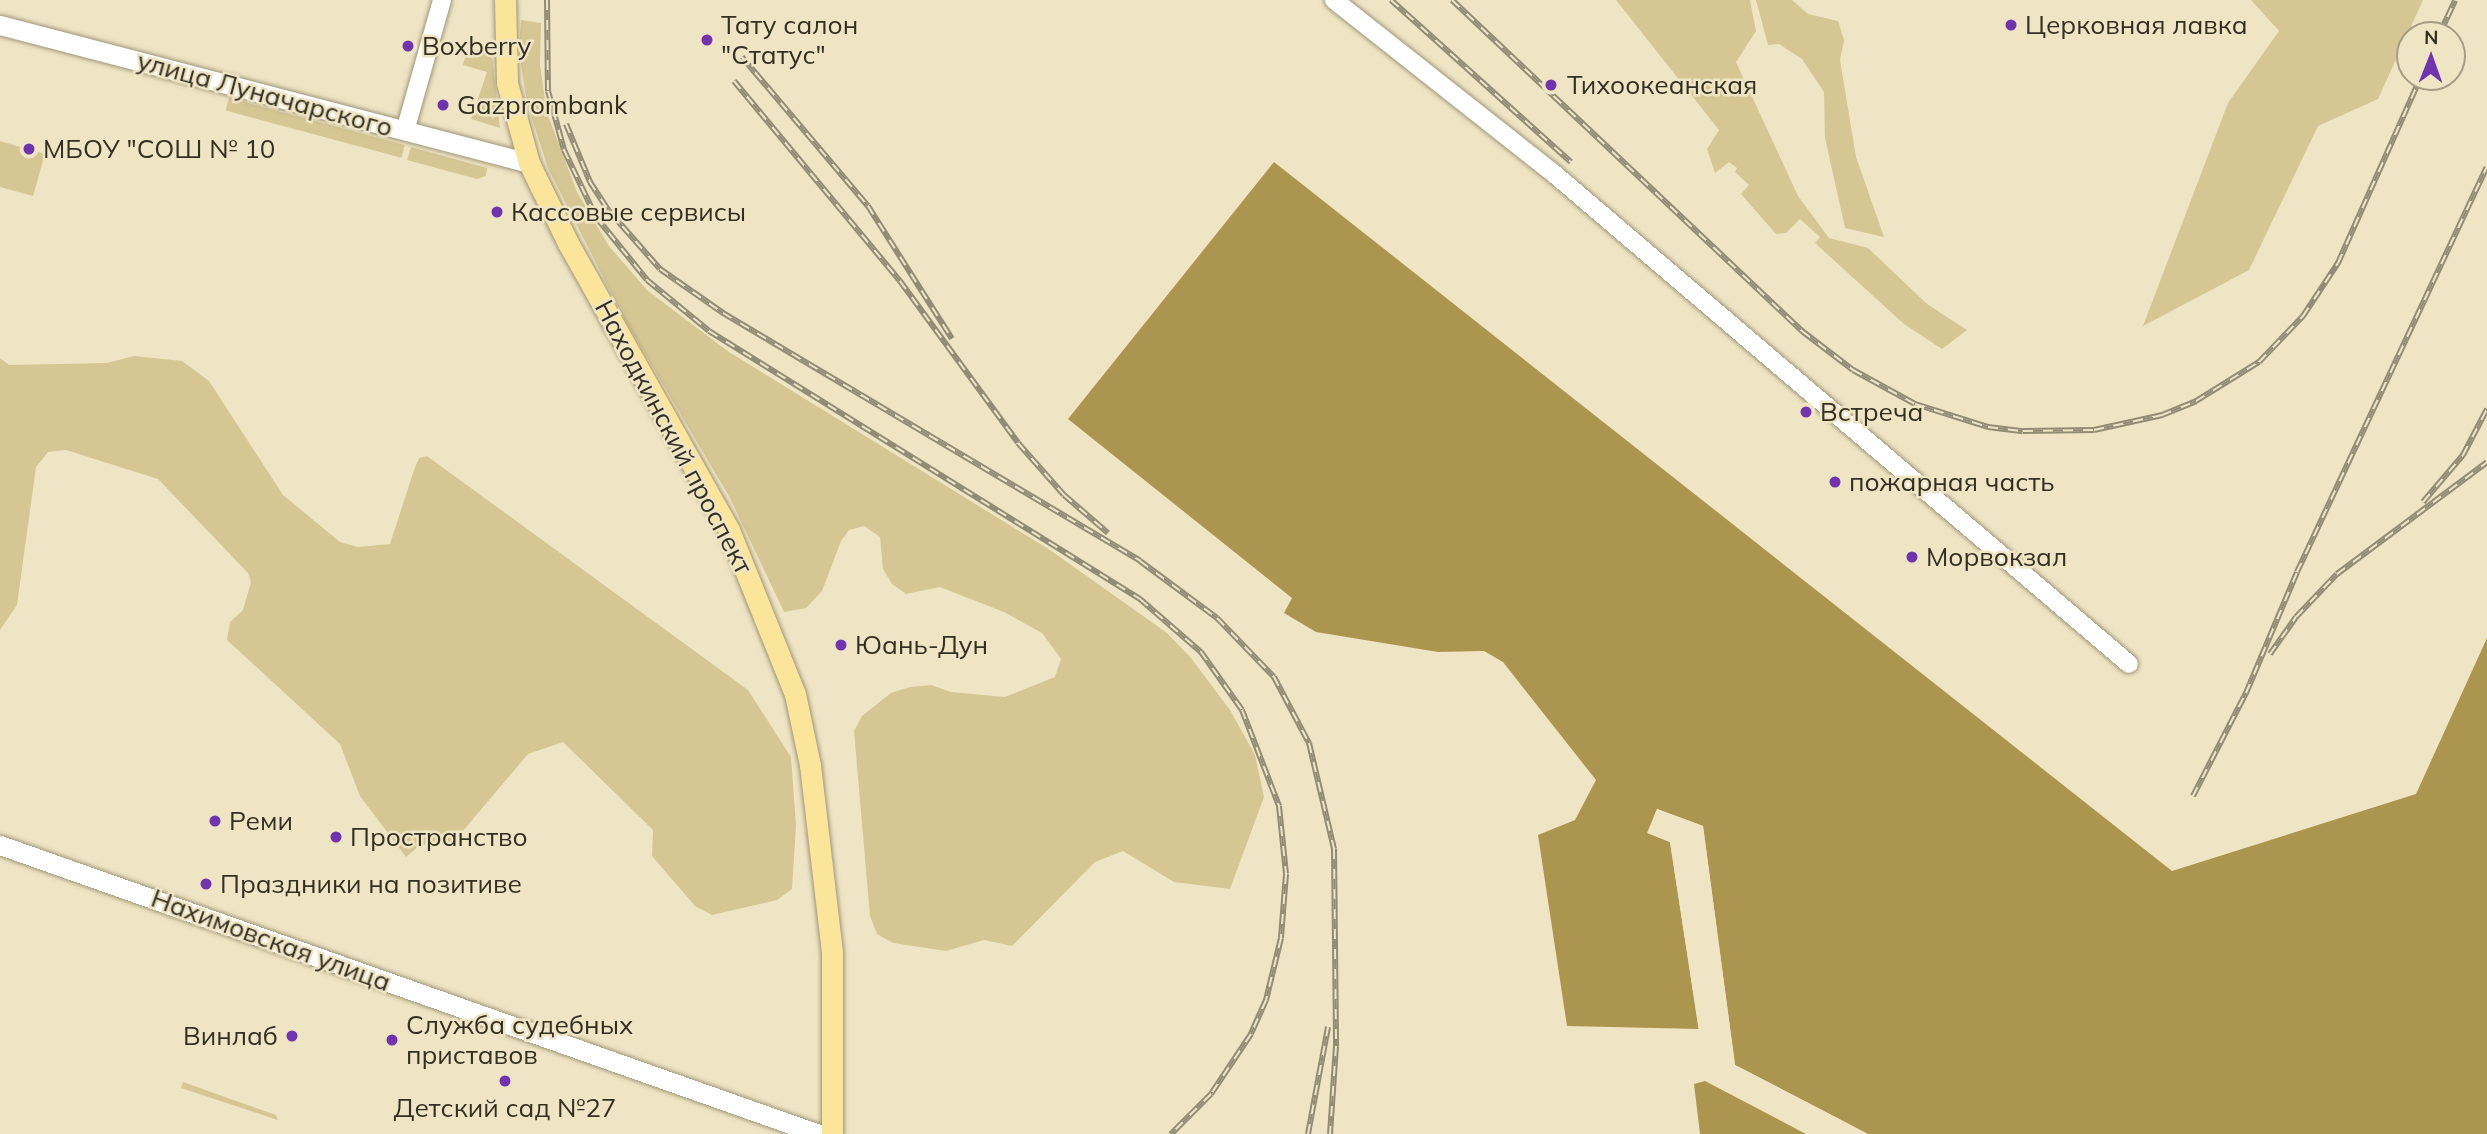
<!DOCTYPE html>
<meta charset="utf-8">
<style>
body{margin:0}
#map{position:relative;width:2487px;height:1134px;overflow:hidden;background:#efe5c5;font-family:Mulish,sans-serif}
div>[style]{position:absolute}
.green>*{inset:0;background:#d6c693;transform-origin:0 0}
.water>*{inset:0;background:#ac964f}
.pier>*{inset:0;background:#efe5c5}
.roads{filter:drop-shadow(0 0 2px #9f9578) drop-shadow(0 0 2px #9f9578)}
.tertiary>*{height:18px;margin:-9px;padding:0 9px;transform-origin:9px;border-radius:9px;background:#fff}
.secondary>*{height:19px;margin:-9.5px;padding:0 9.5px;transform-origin:9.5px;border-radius:9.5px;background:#fff}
.primary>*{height:21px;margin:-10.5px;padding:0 10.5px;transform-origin:10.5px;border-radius:10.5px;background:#fae59b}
.rail>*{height:6px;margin-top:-3px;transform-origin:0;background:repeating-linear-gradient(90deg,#efe5c5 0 10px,#928b75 0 20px);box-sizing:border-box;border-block:2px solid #928b75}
.dots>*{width:19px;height:19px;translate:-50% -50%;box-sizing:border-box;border:4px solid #efe5c5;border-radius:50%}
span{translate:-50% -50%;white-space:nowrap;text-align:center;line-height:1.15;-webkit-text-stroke:5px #efe5c5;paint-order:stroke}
.poi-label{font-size:26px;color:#332f23}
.left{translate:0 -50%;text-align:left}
.right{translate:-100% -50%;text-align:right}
.street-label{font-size:26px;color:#332f23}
.north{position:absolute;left:2396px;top:21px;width:70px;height:70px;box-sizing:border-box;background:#efe5c5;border:2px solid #a49c84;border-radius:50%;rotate:1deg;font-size:19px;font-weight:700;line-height:28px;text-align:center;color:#332f23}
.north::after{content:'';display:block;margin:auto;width:24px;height:32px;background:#7035ac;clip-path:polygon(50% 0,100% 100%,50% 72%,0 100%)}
</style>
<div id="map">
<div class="green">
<i style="clip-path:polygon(1616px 0,1750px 0,1756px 31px,1736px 62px,1798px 196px,1829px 238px,1868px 248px,1927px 304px,1967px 330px,1942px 349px,1904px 324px,1815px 243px,1820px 237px,1800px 219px,1786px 233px,1776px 234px,1741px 194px,1749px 185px,1735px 172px,1737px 168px,1729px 162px,1715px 173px,1707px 149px,1719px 130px)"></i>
<i style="clip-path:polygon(1756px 0,1792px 0,1808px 14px,1838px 21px,1844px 40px,1840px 60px,1856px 157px,1884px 237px,1845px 228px,1825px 138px,1824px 92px,1802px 59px,1779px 44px,1768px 45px)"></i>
<i style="clip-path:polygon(2251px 0,2423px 0,2378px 99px,2318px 126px,2249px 270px,2143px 326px,2228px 103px,2279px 31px)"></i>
<i style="clip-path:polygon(521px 20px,541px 23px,540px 65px,547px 113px,577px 192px,609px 246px,648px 291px,729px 352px,1050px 550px,1167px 633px,1191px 658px,1230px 710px,1255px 755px,1264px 797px,1230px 889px,1174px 882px,1123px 851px,1095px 862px,1012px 946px,984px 940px,946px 951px,893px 943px,877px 934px,870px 916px,854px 731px,862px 716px,891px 693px,910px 687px,931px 685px,951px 692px,1005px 697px,1055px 677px,1061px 659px,1042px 633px,1004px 612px,940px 587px,906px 594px,892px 584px,883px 569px,880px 537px,864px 526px,849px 530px,841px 541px,822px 591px,806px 608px,784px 612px,730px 498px,624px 318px,548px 168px,527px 103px,519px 51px)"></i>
<i style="clip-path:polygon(484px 47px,491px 47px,500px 128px,471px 119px,487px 72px,463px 65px,466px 53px,482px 53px)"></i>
<i style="left:229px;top:98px;width:182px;height:13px;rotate:15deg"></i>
<i style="clip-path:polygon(0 141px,45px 154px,33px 196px,0 187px)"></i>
<i style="clip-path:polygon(411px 147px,487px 168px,486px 176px,477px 179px,407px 160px)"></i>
<i style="clip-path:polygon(134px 356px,182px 361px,209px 381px,283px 495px,340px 542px,358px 547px,390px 544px,414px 470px,419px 458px,427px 456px,748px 690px,791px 757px,796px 825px,792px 889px,777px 900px,712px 915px,695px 906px,652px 856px,653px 830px,563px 742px,528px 754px,451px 845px,420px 845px,406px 857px,360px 796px,340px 744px,227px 640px,230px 622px,243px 610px,251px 582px,248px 573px,158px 479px,66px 450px,48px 452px,36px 467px,17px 605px,0 630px,0 358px,9px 365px,107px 363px)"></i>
<i style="clip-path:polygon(183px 1082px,276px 1115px,278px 1120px,181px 1088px)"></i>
</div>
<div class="water">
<i style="clip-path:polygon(1274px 162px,2172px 871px,2416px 794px,2487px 638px,2487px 1134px,1868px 1134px,1735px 1065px,1703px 826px,1657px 809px,1648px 833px,1670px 842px,1699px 1029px,1567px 1026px,1538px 835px,1575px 820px,1596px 780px,1503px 662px,1484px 651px,1438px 652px,1316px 632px,1284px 613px,1292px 598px,1068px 419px)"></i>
<i style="clip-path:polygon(1705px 1081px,1806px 1134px,1700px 1134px,1694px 1084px)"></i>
</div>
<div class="pier">
<i style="clip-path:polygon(1657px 809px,1703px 826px,1735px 1065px,1868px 1134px,1732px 1067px,1700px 829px,1659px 814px,1652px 831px,1673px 841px,1702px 1028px,1699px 1032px,1670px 842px,1647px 833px)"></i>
</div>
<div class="roads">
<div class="tertiary">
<i style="left:1334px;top:0;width:278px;rotate:38.3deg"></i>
<i style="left:1552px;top:172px;width:758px;rotate:40.45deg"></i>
<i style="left:405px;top:131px;width:136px;rotate:-74.2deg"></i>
</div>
<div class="secondary">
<i style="left:0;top:25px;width:547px;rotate:14.62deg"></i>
<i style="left:0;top:845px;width:868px;rotate:19.44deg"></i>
</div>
<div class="primary">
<i style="left:505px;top:0;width:83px;rotate:88.6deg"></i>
<i style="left:507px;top:83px;width:83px;rotate:74.6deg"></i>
<i style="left:529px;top:163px;width:89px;rotate:64deg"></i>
<i style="left:568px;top:243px;width:329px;rotate:60.7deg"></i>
<i style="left:729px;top:530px;width:177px;rotate:68.1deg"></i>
<i style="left:795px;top:694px;width:73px;rotate:78.1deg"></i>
<i style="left:810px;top:765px;width:189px;rotate:83.3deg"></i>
<i style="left:832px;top:953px;width:181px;rotate:90deg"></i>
</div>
</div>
<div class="rail">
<i style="left:547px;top:0;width:91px;rotate:89.4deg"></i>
<i style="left:548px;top:91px;width:61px;rotate:74.8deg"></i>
<i style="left:564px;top:150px;width:74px;rotate:64.5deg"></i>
<i style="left:596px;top:217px;width:81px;rotate:51deg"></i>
<i style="left:647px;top:280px;width:80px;rotate:39.4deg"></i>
<i style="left:709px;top:331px;width:508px;rotate:31.87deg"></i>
<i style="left:1140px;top:599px;width:81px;rotate:41deg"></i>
<i style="left:1201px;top:652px;width:71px;rotate:54.7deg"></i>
<i style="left:1242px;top:710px;width:103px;rotate:68.9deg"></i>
<i style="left:1279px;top:806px;width:68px;rotate:84.1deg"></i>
<i style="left:1286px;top:874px;width:64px;rotate:94.5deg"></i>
<i style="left:1281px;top:938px;width:64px;rotate:103.6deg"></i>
<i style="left:1266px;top:1000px;width:37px;rotate:114deg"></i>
<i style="left:1251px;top:1034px;width:72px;rotate:123.7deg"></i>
<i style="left:1211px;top:1094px;width:57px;rotate:135deg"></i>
<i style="left:1391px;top:0;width:242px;rotate:42deg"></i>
<i style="left:1452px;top:0;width:482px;rotate:43.4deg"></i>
<i style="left:1802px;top:331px;width:64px;rotate:37.4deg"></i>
<i style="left:1853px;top:370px;width:71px;rotate:28.7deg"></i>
<i style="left:1915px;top:404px;width:77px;rotate:17.5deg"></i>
<i style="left:1988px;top:427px;width:35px;rotate:7deg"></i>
<i style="left:2023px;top:431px;width:71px;rotate:-0.8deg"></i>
<i style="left:2094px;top:430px;width:70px;rotate:-12.4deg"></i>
<i style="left:2162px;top:415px;width:37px;rotate:-22deg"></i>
<i style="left:2196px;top:401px;width:74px;rotate:-31.8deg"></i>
<i style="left:2259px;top:362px;width:64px;rotate:-46.3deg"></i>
<i style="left:2303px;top:316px;width:64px;rotate:-56.6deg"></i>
<i style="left:2338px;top:263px;width:204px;rotate:-66deg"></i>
<i style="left:2439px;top:35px;width:38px;rotate:-65deg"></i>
<i style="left:742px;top:57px;width:195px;rotate:49.8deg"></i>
<i style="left:868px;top:206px;width:157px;rotate:57.7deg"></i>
<i style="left:734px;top:81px;width:260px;rotate:50.3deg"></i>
<i style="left:900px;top:281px;width:200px;rotate:53.9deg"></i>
<i style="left:1018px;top:443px;width:69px;rotate:48.5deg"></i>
<i style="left:1064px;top:495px;width:58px;rotate:40.8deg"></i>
<i style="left:566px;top:124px;width:63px;rotate:67.5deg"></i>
<i style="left:590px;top:182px;width:35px;rotate:57deg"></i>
<i style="left:609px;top:211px;width:77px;rotate:48.7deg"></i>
<i style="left:660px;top:269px;width:77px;rotate:34.9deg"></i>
<i style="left:723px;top:313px;width:485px;rotate:30.7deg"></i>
<i style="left:1140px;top:561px;width:96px;rotate:36.5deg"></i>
<i style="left:1217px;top:618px;width:82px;rotate:46deg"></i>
<i style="left:1274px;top:677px;width:75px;rotate:62.1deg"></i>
<i style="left:1309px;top:743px;width:109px;rotate:76.7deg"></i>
<i style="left:1334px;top:849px;width:197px;rotate:89.4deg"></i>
<i style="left:1336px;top:1046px;width:88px;rotate:93.9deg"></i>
<i style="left:2423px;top:502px;width:62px;rotate:-49.6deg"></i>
<i style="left:2463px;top:455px;width:52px;rotate:-62.4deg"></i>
<i style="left:2270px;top:654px;width:45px;rotate:-54.9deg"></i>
<i style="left:2296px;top:617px;width:59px;rotate:-46.4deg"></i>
<i style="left:2337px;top:574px;width:187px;rotate:-36.7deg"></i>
<i style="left:2193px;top:796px;width:116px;rotate:-62.8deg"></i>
<i style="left:2246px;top:693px;width:131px;rotate:-67.1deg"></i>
<i style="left:2297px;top:572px;width:447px;rotate:-64.9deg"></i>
<i style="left:1308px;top:1134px;width:109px;rotate:-79.4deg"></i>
</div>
<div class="dots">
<i style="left:2011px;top:25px;background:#7035ac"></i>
<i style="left:707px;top:40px;background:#7035ac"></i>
<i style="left:408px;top:46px;background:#7035ac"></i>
<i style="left:1551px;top:85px;background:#7035ac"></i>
<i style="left:443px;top:105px;background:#7035ac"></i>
<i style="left:29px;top:149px;background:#7035ac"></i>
<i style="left:497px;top:212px;background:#7035ac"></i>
<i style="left:1806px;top:412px;background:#7035ac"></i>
<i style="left:1835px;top:482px;background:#7035ac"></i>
<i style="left:1912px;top:557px;background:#7035ac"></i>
<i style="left:841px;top:645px;background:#7035ac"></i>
<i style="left:215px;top:821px;background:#7035ac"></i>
<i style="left:336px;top:837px;background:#7035ac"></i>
<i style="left:206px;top:884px;background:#7035ac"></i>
<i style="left:292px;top:1036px;background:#7035ac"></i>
<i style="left:392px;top:1040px;background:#7035ac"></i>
<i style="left:505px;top:1081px;background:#7035ac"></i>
</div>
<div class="poi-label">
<span class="left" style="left:721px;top:40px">Тату салон<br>"Статус"</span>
<span class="left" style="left:2025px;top:25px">Церковная лавка</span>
<span class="left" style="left:422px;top:46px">Boxberry</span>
<span class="left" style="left:1567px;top:85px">Тихоокеанская</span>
<span class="left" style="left:457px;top:105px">Gazprombank</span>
<span class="left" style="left:43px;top:149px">МБОУ "СОШ № 10</span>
<span class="left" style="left:511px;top:212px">Кассовые сервисы</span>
<span class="left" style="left:1820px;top:412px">Встреча</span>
<span class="left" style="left:1849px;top:482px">пожарная часть</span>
<span class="left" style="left:1926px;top:557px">Морвокзал</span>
<span class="left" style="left:855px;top:645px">Юань-Дун</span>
<span class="left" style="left:229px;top:821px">Реми</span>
<span class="left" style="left:350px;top:837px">Пространство</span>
<span class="left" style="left:220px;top:884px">Праздники на позитиве</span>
<span class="left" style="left:406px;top:1040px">Служба судебных<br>приставов</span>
<span class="right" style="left:278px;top:1036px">Винлаб</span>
<span style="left:505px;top:1108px">Детский сад №27</span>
</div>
<div class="street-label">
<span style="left:265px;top:94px;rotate:15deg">улица Луначарского</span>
<span style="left:674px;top:437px;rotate:62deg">Находкинский проспект</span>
<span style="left:271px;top:940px;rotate:20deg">Нахимовская улица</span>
</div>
<div class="north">N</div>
</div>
